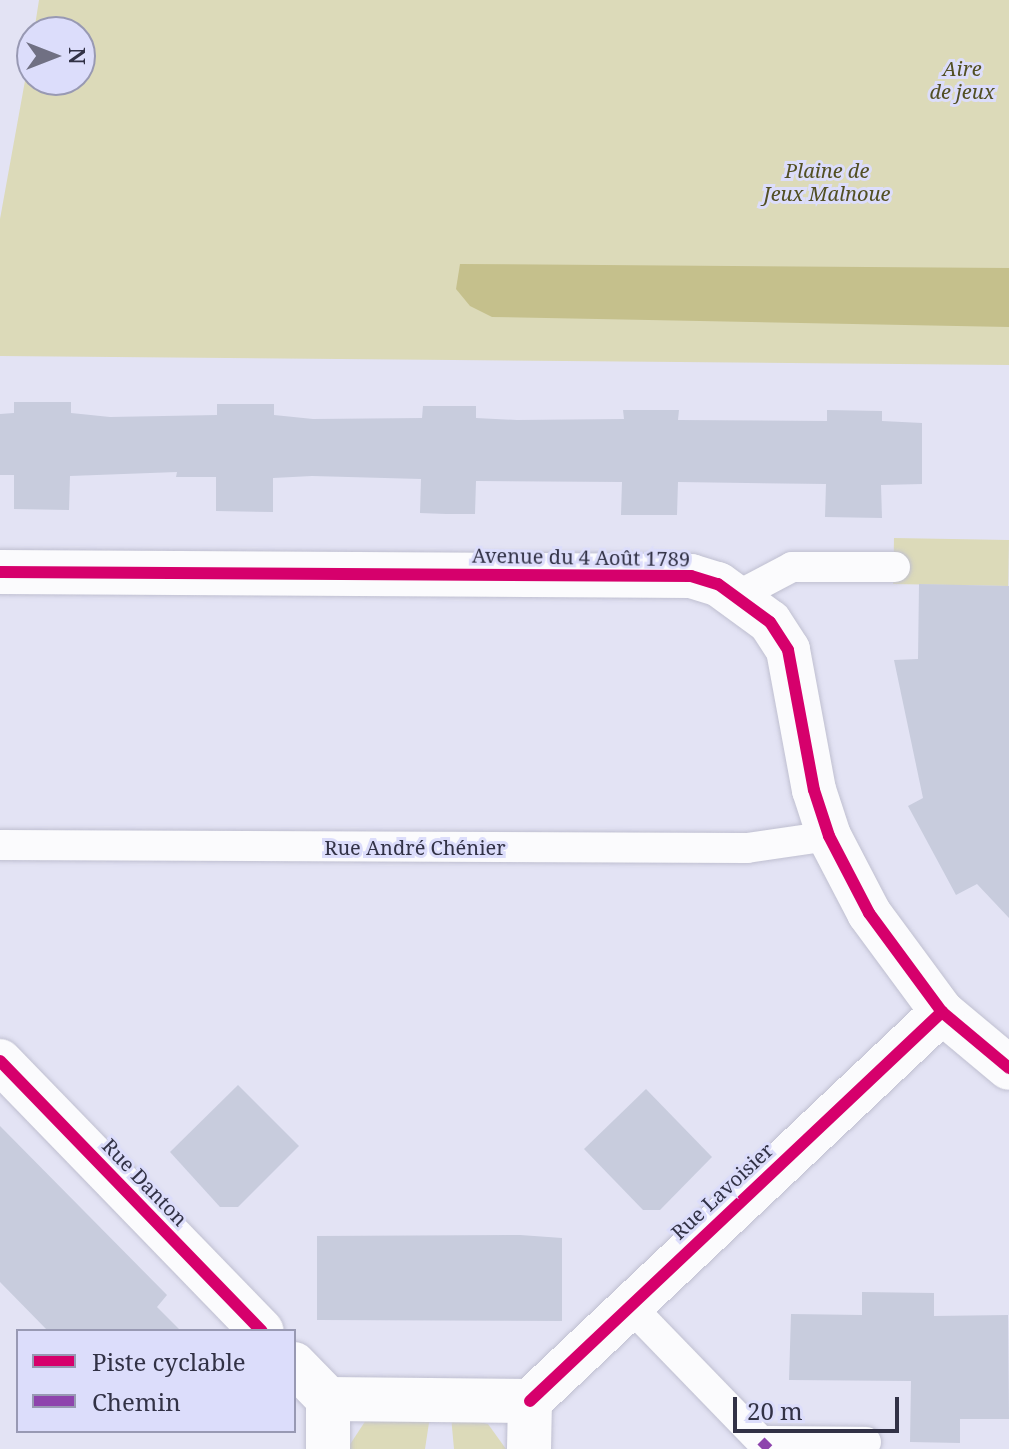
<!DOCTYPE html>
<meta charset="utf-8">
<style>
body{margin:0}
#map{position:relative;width:1009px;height:1449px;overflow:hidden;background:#e3e3f4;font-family:"Noto Serif",serif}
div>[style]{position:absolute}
.green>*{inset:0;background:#dcdab9;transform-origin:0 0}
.forest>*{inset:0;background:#c5c08c}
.building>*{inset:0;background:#c8ccdd}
.roads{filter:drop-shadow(0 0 2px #bfbfd0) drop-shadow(0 0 2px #bfbfd0)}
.lane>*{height:30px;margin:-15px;padding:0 15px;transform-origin:15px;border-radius:15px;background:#fbfbfd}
.street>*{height:44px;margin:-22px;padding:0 22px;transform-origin:22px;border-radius:22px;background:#fbfbfd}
.quiet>*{height:10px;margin-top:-5px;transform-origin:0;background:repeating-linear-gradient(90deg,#8e44ad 0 20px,transparent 0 30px)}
.cycleway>*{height:12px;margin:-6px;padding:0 6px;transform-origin:6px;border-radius:6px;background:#d6006c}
span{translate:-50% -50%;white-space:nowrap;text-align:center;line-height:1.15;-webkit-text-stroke:6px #dcddfb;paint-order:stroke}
.park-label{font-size:20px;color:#524f23;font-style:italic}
.street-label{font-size:20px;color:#323246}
.legend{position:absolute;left:16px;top:1329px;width:280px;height:104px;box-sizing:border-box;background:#dcddfb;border:2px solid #9899b3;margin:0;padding:10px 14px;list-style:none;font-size:24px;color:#323246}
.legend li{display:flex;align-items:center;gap:16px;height:40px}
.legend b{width:40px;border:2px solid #9899b3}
.north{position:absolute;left:16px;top:16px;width:80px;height:80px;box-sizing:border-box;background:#dcddfb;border:2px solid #9899b3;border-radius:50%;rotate:90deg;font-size:22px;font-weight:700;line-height:32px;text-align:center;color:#323246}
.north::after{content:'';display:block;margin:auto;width:28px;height:36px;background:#707083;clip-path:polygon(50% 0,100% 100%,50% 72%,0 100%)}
.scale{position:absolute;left:733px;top:1397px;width:166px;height:36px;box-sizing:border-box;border:4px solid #323246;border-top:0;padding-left:10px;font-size:24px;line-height:28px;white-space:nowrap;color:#323246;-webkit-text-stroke:6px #dcddfb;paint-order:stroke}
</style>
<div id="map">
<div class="green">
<i style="clip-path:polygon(39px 0,1009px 0,1009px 365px,0 356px,0 219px,32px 42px,32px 80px,80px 80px,80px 32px,34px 32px)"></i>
<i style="left:894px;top:538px;width:115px;height:46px;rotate:1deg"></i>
<i style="clip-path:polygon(430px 1416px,425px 1449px,347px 1449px,366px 1420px)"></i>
<i style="clip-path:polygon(451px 1416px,488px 1424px,506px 1449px,454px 1449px)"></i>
</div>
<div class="forest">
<i style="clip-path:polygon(460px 264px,1009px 268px,1009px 327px,492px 317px,470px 306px,456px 289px)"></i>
</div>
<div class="building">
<i style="clip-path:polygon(14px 402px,71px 402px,71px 413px,110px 417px,217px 415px,217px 404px,274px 404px,274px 415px,313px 419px,422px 418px,423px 406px,476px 406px,476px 418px,517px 420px,624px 419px,623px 410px,679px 410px,678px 420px,827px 421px,827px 410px,882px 411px,882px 421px,922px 423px,922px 484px,881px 485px,882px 518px,825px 517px,826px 484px,678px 482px,677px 515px,621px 515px,622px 482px,476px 481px,475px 514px,446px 514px,420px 513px,421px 479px,312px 476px,273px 478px,273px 512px,216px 511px,216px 477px,176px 477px,177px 472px,70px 476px,69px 510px,14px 509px,14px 475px,0 475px,0 414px,14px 413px)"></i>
<i style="clip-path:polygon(919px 584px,1009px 586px,1009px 918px,977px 884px,956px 895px,908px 806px,923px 798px,894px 660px,918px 659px)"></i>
<i style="clip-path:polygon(238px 1085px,299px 1146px,238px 1207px,220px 1207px,170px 1152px)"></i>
<i style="clip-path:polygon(646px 1089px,712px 1157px,660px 1210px,643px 1210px,584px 1149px)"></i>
<i style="clip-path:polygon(0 1126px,167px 1295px,157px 1307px,181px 1331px,48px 1331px,0 1282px)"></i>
<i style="clip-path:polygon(520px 1235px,562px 1238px,562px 1321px,317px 1320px,317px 1236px)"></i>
<i style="clip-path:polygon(862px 1292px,934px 1293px,934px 1316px,1008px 1315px,1009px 1419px,960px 1419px,960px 1443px,910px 1442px,911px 1381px,789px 1380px,791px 1314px,862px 1315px)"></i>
</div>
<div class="roads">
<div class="lane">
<i style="left:739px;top:595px;width:60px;rotate:-27.8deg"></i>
<i style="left:792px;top:567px;width:103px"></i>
<i style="left:0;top:845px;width:747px;rotate:0.23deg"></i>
<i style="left:747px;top:848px;width:83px;rotate:-8.3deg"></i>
<i style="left:629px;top:1305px;width:190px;rotate:45.9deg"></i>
<i style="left:761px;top:1441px;width:105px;rotate:0.5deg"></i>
</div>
<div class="street">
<i style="left:0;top:572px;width:691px;rotate:0.33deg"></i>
<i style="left:691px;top:576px;width:28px;rotate:17deg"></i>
<i style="left:718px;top:584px;width:64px;rotate:36.2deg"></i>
<i style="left:770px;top:622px;width:33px;rotate:57deg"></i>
<i style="left:788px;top:650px;width:142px;rotate:79.5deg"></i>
<i style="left:814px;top:790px;width:48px;rotate:71.9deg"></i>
<i style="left:829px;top:836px;width:87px;rotate:62.5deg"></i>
<i style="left:869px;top:913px;width:123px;rotate:53.6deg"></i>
<i style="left:942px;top:1012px;width:87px;rotate:39.9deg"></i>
<i style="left:0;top:1061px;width:376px;rotate:45.9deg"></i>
<i style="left:294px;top:1364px;width:49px;rotate:45.8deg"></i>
<i style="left:530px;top:1401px;width:567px;rotate:-43.36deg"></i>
<i style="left:328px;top:1449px;width:50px;rotate:-90deg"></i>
<i style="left:328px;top:1399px;width:202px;rotate:0.6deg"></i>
<i style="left:529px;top:1449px;width:48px;rotate:-88.8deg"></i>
</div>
</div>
<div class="quiet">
<i style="left:761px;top:1441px;width:11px;rotate:45deg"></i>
</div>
<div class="cycleway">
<i style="left:0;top:572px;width:691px;rotate:0.33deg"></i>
<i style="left:691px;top:576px;width:28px;rotate:17deg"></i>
<i style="left:718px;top:584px;width:64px;rotate:36.2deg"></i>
<i style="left:770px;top:622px;width:33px;rotate:57deg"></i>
<i style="left:788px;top:650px;width:142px;rotate:79.5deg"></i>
<i style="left:814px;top:790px;width:48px;rotate:71.9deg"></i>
<i style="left:829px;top:836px;width:87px;rotate:62.5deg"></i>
<i style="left:869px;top:913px;width:123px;rotate:53.6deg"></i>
<i style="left:942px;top:1012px;width:87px;rotate:39.9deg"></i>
<i style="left:0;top:1061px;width:376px;rotate:45.9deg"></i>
<i style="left:530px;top:1401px;width:567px;rotate:-43.36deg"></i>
</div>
<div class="park-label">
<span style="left:962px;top:80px">Aire<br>de jeux</span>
<span style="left:827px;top:182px">Plaine de<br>Jeux Malnoue</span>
</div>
<div class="street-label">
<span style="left:581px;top:557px;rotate:1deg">Avenue du 4 Août 1789</span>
<span style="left:415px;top:847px">Rue André Chénier</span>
<span style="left:145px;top:1182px;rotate:46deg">Rue Danton</span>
<span style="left:722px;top:1191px;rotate:-43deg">Rue Lavoisier</span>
</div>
<ul class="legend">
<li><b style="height:10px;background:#d6006c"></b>Piste cyclable</li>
<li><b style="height:10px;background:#8e44ad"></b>Chemin</li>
</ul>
<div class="north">N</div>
<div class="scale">20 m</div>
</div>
